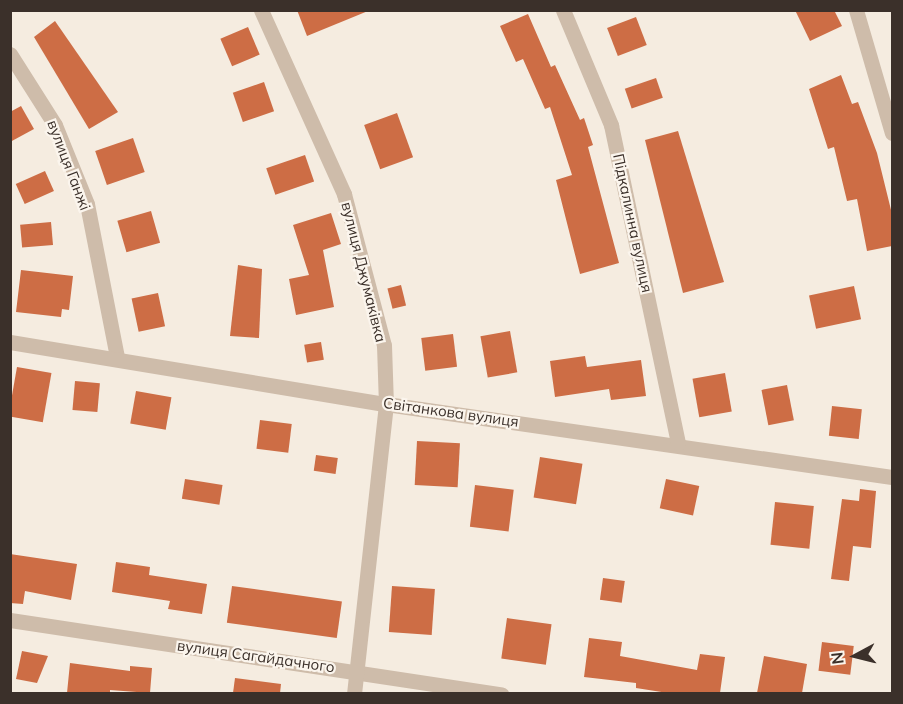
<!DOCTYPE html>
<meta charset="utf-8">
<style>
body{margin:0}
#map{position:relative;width:903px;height:704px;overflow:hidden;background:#f5ece0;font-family:Mulish,sans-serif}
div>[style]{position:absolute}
.building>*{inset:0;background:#cd6d45;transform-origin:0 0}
.minor>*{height:15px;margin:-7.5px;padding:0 7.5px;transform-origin:7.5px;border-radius:7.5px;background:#cebcaa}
.tertiary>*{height:15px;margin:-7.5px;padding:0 7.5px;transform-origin:7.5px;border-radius:7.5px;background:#cebcaa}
span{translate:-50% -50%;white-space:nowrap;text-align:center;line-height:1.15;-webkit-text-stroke:4.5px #fbf5ed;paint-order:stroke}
.street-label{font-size:15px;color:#3b302a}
.frame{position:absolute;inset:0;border:12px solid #3b302a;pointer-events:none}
.north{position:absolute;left:825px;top:626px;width:60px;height:60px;-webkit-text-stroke:4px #fbf5ed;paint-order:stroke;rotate:263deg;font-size:16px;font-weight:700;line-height:24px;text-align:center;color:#3b302a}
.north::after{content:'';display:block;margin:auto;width:21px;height:27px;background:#3b302a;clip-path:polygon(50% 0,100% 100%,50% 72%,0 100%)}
</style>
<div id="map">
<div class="building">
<i style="clip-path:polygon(297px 10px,368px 10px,368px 11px,307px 36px)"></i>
<i style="clip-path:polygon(795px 10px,834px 10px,842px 26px,810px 41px)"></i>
<i style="clip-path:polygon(528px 14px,551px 67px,555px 65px,580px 120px,584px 118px,593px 145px,588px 147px,619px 263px,580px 274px,556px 180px,572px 175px,550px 107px,545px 109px,523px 59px,516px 62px,500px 26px)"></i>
<i style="left:636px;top:17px;width:30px;height:31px;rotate:69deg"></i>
<i style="clip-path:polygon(55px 21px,118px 112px,89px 129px,34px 37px)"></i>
<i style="left:248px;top:27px;width:30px;height:30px;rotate:67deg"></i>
<i style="clip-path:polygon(841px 75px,852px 104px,858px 102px,877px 153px,892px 214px,892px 246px,867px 251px,857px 199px,847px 201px,834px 147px,828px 149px,809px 89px)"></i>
<i style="left:656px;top:78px;width:21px;height:33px;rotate:71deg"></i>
<i style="left:264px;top:82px;width:31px;height:33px;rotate:71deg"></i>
<i style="clip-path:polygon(21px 106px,34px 129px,10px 142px,10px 112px)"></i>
<i style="left:397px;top:113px;width:47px;height:35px;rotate:70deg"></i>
<i style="clip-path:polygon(678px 131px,724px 282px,683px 293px,645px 140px)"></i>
<i style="left:133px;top:138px;width:36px;height:40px;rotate:71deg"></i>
<i style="left:305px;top:155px;width:28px;height:41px;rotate:71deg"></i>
<i style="left:45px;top:171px;width:22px;height:32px;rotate:66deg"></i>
<i style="left:151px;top:211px;width:33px;height:35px;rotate:74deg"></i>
<i style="clip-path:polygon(331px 213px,341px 244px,323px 250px,334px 307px,296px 315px,289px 279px,309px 275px,293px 225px)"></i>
<i style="left:51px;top:222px;width:23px;height:31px;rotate:85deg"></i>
<i style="clip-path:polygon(238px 265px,262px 269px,259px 338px,230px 336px)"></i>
<i style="clip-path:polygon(21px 270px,73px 276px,69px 310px,62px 309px,61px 317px,16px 312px)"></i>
<i style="left:401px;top:285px;width:21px;height:14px;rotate:76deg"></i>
<i style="left:854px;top:286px;width:34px;height:46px;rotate:78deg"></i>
<i style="left:158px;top:293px;width:34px;height:27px;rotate:78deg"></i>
<i style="left:510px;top:331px;width:42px;height:30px;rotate:80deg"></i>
<i style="left:453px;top:334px;width:33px;height:32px;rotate:83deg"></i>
<i style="left:321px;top:342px;width:18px;height:17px;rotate:81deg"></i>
<i style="clip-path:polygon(585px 356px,587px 367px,641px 360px,646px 396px,611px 400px,609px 389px,555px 397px,550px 361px)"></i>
<i style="left:17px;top:367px;width:35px;height:50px;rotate:10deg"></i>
<i style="left:725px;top:373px;width:39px;height:33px;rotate:80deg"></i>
<i style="left:75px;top:381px;width:25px;height:29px;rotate:5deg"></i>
<i style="left:787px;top:385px;width:36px;height:26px;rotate:79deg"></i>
<i style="left:136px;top:391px;width:36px;height:33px;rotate:10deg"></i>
<i style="left:832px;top:406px;width:30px;height:30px;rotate:6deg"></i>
<i style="left:260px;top:420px;width:32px;height:29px;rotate:7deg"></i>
<i style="left:417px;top:441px;width:43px;height:44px;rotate:3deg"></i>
<i style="left:316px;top:455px;width:22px;height:16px;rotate:8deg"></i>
<i style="left:540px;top:457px;width:43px;height:41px;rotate:9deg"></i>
<i style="left:185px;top:479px;width:38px;height:20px;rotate:9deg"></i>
<i style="left:666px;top:479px;width:34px;height:30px;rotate:12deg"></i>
<i style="left:475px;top:485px;width:39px;height:42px;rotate:7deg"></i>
<i style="clip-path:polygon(860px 489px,876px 491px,871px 548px,853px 546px,849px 581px,831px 579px,842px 499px,859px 501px)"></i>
<i style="left:775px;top:502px;width:39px;height:43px;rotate:6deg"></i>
<i style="clip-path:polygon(10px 554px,77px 564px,71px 600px,25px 591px,23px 604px,10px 603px)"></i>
<i style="clip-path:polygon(116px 562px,150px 567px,149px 575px,207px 584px,202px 614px,168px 609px,170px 601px,112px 592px)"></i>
<i style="left:603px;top:578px;width:22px;height:22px;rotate:8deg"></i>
<i style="left:232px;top:586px;width:111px;height:37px;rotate:8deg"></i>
<i style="left:392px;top:586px;width:43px;height:46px;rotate:4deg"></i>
<i style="left:507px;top:618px;width:45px;height:41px;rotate:8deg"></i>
<i style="clip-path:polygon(589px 638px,622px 642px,620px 656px,697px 670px,700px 654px,725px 657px,720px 693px,668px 693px,636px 688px,636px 683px,584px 677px)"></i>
<i style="left:822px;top:642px;width:32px;height:29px;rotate:7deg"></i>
<i style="clip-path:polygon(22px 651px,48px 656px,37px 683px,16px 679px)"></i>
<i style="clip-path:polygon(764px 656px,807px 664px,802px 693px,757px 693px)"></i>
<i style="clip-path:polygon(70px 663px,130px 671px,130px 666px,152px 668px,150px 693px,110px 690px,110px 693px,67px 693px)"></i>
<i style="clip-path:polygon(235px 678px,281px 684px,280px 693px,233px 693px)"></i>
</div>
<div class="minor">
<i style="left:261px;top:10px;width:202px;rotate:65.7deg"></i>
<i style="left:344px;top:194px;width:156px;rotate:75.2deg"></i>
<i style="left:384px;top:345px;width:59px;rotate:88.1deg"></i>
<i style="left:386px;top:404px;width:511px;rotate:8.21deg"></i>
<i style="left:563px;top:10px;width:125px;rotate:67.3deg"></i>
<i style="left:611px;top:125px;width:325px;rotate:78.1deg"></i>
<i style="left:856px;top:10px;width:128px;rotate:73.7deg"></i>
<i style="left:10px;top:54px;width:84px;rotate:57.6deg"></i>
<i style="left:55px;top:125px;width:85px;rotate:67.9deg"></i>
<i style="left:87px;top:204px;width:156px;rotate:78.9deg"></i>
<i style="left:10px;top:620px;width:497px;rotate:8.6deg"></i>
</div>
<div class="tertiary">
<i style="left:10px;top:342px;width:381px;rotate:9.4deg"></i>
<i style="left:386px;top:404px;width:292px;rotate:96.3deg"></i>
</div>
<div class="street-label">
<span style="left:69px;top:165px;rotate:69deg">вулиця Ганжі</span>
<span style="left:633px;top:223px;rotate:78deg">Підкалинна вулиця</span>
<span style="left:364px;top:272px;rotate:76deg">вулиця Джумаківка</span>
<span style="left:451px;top:412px;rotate:8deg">Світанкова вулиця</span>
<span style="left:256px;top:656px;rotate:8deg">вулиця Сагайдачного</span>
</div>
<div class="frame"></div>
<div class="north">N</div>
</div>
